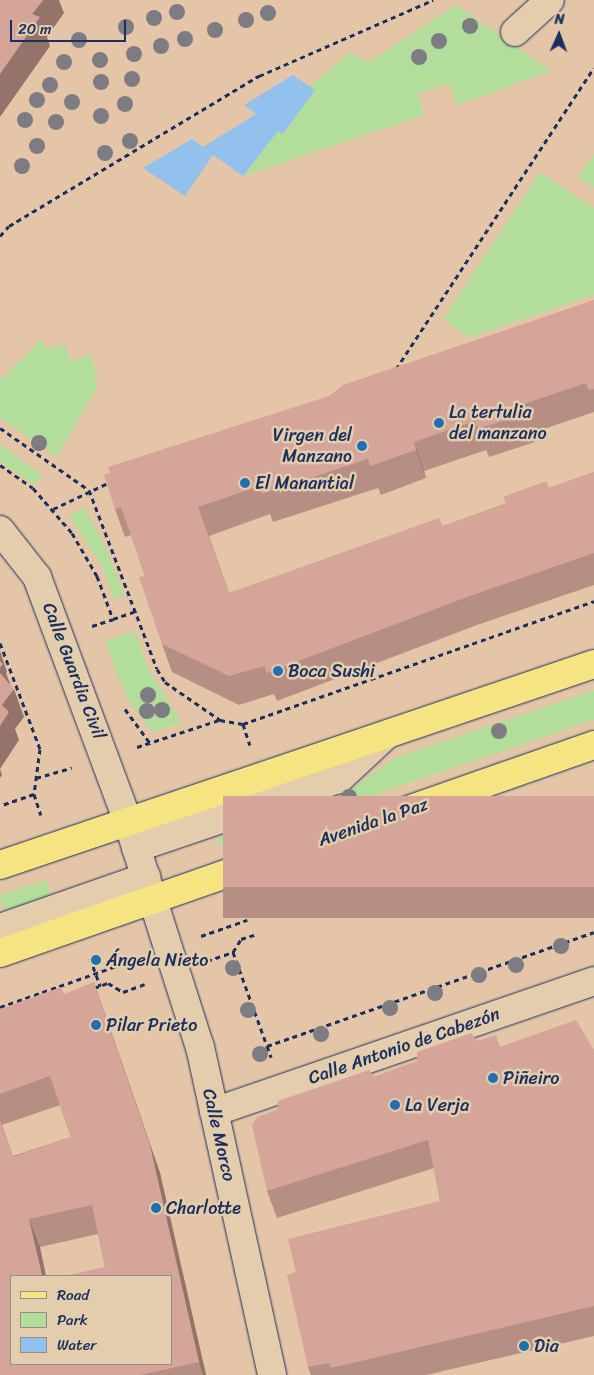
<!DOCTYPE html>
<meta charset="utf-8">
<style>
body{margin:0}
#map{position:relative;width:594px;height:1375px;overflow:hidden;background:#e5c5a8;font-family:Sriracha,sans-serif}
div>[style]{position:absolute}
.green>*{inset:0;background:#b3dd9a;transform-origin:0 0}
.water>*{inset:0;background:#92c1ed}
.path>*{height:3px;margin-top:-1.5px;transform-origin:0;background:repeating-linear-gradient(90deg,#1b2f5e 0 5px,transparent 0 9px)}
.roads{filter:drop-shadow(0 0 1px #1b2f5e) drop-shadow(0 0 1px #1b2f5e)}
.minor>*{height:28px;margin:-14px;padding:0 14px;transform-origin:14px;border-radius:14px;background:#e3cdac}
.major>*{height:28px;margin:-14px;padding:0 14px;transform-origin:14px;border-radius:14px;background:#f6e381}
.trees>*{width:16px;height:16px;margin:-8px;border-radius:50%;background:#7e7c83}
.wall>*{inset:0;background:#b68e83;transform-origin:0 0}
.shaded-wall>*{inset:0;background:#94746a}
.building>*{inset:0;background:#d4a598;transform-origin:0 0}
.dots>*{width:14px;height:14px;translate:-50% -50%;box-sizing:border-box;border:2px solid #e3cdac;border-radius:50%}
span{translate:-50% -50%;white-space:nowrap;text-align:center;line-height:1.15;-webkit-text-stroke:5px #e3cdac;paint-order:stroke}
.poi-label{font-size:18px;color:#1b2f5e}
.left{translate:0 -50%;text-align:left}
.right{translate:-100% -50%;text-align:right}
.street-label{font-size:18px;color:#1b2f5e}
.legend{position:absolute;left:10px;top:1275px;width:162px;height:90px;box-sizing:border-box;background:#e3cdac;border:1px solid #938e8d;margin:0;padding:6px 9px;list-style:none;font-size:15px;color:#1b2f5e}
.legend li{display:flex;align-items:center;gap:10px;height:25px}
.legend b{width:25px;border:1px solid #938e8d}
.north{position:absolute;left:534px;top:10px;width:50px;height:50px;-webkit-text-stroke:4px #e3cdac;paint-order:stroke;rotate:2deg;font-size:14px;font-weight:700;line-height:20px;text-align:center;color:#1b2f5e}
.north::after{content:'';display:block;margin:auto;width:18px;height:22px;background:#1b2f5e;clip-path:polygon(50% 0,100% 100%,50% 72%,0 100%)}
.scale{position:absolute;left:10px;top:20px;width:116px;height:22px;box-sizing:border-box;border:2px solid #1b2f5e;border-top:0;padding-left:6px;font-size:15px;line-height:18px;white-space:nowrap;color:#1b2f5e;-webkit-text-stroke:4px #e3cdac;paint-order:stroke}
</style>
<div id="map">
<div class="green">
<i style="clip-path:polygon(456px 5px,551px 71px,457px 105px,449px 84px,418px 94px,424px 115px,243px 176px,278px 131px,284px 134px,314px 90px,309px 87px,349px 53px,369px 62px)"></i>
<i style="clip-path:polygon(594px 154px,594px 188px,578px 177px)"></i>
<i style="clip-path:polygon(540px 172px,594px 208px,594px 295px,468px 338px,443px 319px)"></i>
<i style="clip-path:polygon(43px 338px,46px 349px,65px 344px,71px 361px,91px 354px,98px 385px,57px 457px,0 418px,0 380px)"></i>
<i style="clip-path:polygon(0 444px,43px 476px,34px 485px,0 461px)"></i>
<i style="clip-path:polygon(84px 507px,107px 550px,124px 596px,114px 599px,101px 564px,69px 516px)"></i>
<i style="clip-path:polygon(135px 631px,148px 668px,182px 723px,152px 732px,127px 698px,105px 642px)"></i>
<i style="clip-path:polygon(594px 690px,594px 720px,221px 847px,217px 841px,221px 835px,346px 793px,395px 758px)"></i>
<i style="left:46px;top:880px;width:16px;height:49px;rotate:72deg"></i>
</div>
<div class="water">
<i style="clip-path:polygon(293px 75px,315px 90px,283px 134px,278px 131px,243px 176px,213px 155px,185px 196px,143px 168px,192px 139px,203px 147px,256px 114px,244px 105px)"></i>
</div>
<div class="path">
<i style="left:0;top:236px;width:13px;rotate:-48deg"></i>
<i style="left:9px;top:226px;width:292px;rotate:-31deg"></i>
<i style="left:259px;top:76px;width:190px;rotate:-23.6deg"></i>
<i style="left:396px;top:369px;width:360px;rotate:-56.7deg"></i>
<i style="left:0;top:428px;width:108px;rotate:34.9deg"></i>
<i style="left:89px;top:490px;width:191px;rotate:69.2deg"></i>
<i style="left:157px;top:669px;width:15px;rotate:58deg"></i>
<i style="left:165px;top:682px;width:67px;rotate:34.6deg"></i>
<i style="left:220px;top:720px;width:23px;rotate:10deg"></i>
<i style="left:243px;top:724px;width:372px;rotate:-19.3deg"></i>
<i style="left:0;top:465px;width:40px;rotate:34.9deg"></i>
<i style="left:33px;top:488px;width:60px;rotate:49.1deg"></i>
<i style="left:72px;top:533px;width:50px;rotate:59.8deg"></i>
<i style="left:97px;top:576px;width:46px;rotate:69.6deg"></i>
<i style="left:113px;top:619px;width:24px;rotate:-19deg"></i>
<i style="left:53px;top:509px;width:61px;rotate:-25.3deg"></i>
<i style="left:92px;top:626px;width:22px;rotate:-18deg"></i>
<i style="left:0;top:643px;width:113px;rotate:69.3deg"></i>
<i style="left:40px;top:749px;width:45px;rotate:97.6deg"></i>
<i style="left:34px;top:794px;width:36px;rotate:161deg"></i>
<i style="left:125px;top:709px;width:42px;rotate:53.7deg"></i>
<i style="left:243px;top:724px;width:22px;rotate:72deg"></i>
<i style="left:137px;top:747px;width:86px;rotate:-18.2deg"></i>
<i style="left:36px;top:778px;width:37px;rotate:-16deg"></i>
<i style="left:34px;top:794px;width:22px;rotate:72deg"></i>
<i style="left:295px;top:887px;width:16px;rotate:72deg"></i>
<i style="left:201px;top:936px;width:49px;rotate:-19.2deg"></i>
<i style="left:233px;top:952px;width:100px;rotate:70.1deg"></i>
<i style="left:267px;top:1046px;width:346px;rotate:-19.2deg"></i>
<i style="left:90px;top:958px;width:30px;rotate:70deg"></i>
<i style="left:207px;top:961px;width:28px;rotate:-19deg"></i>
<i style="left:233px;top:952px;width:15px;rotate:-58deg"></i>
<i style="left:241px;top:939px;width:14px;rotate:-17deg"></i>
<i style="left:94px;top:988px;width:15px;rotate:-20deg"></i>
<i style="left:108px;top:983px;width:17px;rotate:31deg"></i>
<i style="left:123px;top:992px;width:23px;rotate:-20deg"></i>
<i style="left:0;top:1007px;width:144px;rotate:-19.4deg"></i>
<i style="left:267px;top:1046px;width:12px;rotate:70deg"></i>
</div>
<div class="roads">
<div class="minor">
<i style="left:515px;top:32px;width:47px;rotate:-42.4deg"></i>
<i style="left:0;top:530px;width:60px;rotate:51.8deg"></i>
<i style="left:37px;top:577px;width:261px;rotate:69.6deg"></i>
<i style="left:128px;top:822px;width:236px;rotate:72.3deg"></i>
<i style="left:200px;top:1047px;width:336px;rotate:77.6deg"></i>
<i style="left:136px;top:848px;width:214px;rotate:-18.8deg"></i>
<i style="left:339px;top:779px;width:62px;rotate:-43deg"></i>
<i style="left:0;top:928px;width:155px;rotate:-19.3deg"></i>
<i style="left:214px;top:1112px;width:402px;rotate:-19deg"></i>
</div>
<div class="major">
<i style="left:0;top:865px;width:627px;rotate:-18.69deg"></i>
<i style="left:0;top:953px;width:629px;rotate:-19.3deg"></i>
</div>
</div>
<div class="trees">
<i style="left:177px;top:12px"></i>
<i style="left:268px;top:13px"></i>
<i style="left:154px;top:18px"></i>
<i style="left:246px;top:20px"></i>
<i style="left:470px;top:26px"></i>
<i style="left:126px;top:27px"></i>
<i style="left:215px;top:30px"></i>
<i style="left:185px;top:39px"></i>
<i style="left:79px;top:40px"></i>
<i style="left:439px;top:41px"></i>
<i style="left:161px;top:46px"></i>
<i style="left:134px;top:54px"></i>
<i style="left:419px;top:57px"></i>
<i style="left:100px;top:60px"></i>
<i style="left:64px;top:62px"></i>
<i style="left:132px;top:79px"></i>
<i style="left:101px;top:82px"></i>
<i style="left:50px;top:85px"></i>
<i style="left:37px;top:100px"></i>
<i style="left:72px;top:102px"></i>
<i style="left:125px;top:104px"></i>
<i style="left:101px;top:116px"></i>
<i style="left:25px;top:120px"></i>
<i style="left:56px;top:122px"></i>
<i style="left:130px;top:141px"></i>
<i style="left:37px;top:146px"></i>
<i style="left:105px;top:153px"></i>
<i style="left:22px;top:166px"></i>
<i style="left:39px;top:443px"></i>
<i style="left:148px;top:695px"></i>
<i style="left:162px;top:710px"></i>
<i style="left:147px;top:711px"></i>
<i style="left:499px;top:731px"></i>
<i style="left:349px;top:797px"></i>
<i style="left:561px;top:946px"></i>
<i style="left:516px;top:965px"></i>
<i style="left:233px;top:968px"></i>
<i style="left:479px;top:975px"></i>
<i style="left:435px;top:993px"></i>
<i style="left:390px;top:1008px"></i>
<i style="left:248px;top:1010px"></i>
<i style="left:321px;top:1034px"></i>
<i style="left:260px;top:1054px"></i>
</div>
<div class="wall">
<i style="clip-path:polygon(594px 300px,594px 412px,532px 433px,535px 442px,489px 457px,486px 450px,424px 471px,426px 478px,381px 495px,378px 488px,273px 522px,270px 514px,209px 536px,229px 593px,443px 526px,594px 472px,594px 585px,477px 625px,277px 701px,274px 694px,239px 705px,172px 672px,162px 644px,145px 576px,131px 535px,125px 537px,115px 509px,329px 396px)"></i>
<i style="left:594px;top:796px;width:122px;height:371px;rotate:90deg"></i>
<i style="clip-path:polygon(evenodd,64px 994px,104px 1011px,160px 1173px,206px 1375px,0 1375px,0 1009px,64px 994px,60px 1105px,71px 1137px,13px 1156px,2px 1125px,60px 1105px,64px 994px,98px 1234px,105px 1267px,11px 1364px,40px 1247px,98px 1234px)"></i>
<i style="clip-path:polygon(477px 1041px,500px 1047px,594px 1050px,594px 1336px,426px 1375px,311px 1375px,308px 1367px,296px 1272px,440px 1201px,434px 1168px,277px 1218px,267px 1191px,374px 1077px)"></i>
</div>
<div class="shaded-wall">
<i style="clip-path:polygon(43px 0,59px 0,64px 13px,47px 37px,50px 46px,0 117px,0 74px,32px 14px)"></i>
<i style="clip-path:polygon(414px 442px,424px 471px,426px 478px,416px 450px)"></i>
<i style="clip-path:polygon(0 651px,7px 672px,6px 673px,13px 691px,14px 689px,24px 717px,15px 729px,19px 740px,0 769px,2px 775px,0 778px,0 726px,2px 705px,0 678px)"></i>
<i style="clip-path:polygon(94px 982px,160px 1173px,206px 1375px,203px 1375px,199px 1362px)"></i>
<i style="clip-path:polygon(29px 1219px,40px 1247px,46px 1276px,42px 1276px)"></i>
</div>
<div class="building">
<i style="clip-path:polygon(0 0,43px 0,32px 14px,40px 17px,0 74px)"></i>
<i style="clip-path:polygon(594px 300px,594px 389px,589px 390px,586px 383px,521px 405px,524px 414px,478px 429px,475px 421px,414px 442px,416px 450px,370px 466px,368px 459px,262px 494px,260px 486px,198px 507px,229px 593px,439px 518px,443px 526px,506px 504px,503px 497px,546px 481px,549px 488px,594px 472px,594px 553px,467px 597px,267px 673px,264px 666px,229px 676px,162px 644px,139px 577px,145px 576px,121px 507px,115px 509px,104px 475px,110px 473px,108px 467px,329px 396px,343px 385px)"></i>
<i style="clip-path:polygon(0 661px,3px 664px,0 668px)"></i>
<i style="clip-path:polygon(0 673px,14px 689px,2px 705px,9px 712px,0 726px)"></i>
<i style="left:594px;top:796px;width:91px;height:371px;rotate:90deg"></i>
<i style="clip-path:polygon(evenodd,94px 982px,150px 1145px,199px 1362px,140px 1375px,0 1375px,0 1121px,13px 1157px,71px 1137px,50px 1076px,0 1094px,0 1009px,61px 987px,64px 994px,94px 982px,92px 1205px,105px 1267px,64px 1276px,171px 1276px,171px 1364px,11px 1364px,11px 1276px,42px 1276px,29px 1219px,92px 1205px)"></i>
<i style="clip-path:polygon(576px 1020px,594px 1050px,594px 1306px,331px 1368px,329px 1363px,308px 1367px,287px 1275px,296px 1272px,288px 1239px,440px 1201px,428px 1140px,267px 1191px,252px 1125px,257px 1117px,277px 1110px,278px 1101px,369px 1070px,374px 1077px,395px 1069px,417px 1061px,417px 1052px,471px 1033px,477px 1041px,496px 1035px,500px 1047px)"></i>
</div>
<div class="dots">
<i style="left:439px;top:423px;background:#1f6fb2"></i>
<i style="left:362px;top:446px;background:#1f6fb2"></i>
<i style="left:245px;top:483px;background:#1f6fb2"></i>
<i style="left:278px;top:671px;background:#1f6fb2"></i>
<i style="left:96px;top:960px;background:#1f6fb2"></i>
<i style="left:96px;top:1025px;background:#1f6fb2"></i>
<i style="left:493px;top:1078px;background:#1f6fb2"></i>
<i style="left:395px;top:1105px;background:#1f6fb2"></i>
<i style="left:156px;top:1208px;background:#1f6fb2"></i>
<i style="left:524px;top:1346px;background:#1f6fb2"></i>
</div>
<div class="poi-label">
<span class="left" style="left:449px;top:423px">La tertulia<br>del manzano</span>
<span class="right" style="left:352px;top:446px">Virgen del<br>Manzano</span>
<span class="left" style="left:255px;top:483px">El Manantial</span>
<span class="left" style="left:288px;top:671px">Boca Sushi</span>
<span class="left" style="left:106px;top:960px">Ángela Nieto</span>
<span class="left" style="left:106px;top:1025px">Pilar Prieto</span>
<span class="left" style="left:503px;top:1078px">Piñeiro</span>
<span class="left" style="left:405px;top:1105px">La Verja</span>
<span class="left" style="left:166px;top:1208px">Charlotte</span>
<span class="left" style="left:534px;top:1346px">Dia</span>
</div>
<div class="street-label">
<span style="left:74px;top:671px;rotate:69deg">Calle Guardia Civil</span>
<span style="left:373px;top:822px;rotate:-19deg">Avenida la Paz</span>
<span style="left:404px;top:1046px;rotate:-19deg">Calle Antonio de Cabezón</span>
<span style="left:219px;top:1135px;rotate:77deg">Calle Morco</span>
</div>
<ul class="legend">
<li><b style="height:6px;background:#f6e381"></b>Road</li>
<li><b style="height:14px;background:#b3dd9a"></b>Park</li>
<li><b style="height:14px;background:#92c1ed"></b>Water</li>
</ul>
<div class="north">N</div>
<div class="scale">20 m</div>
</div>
